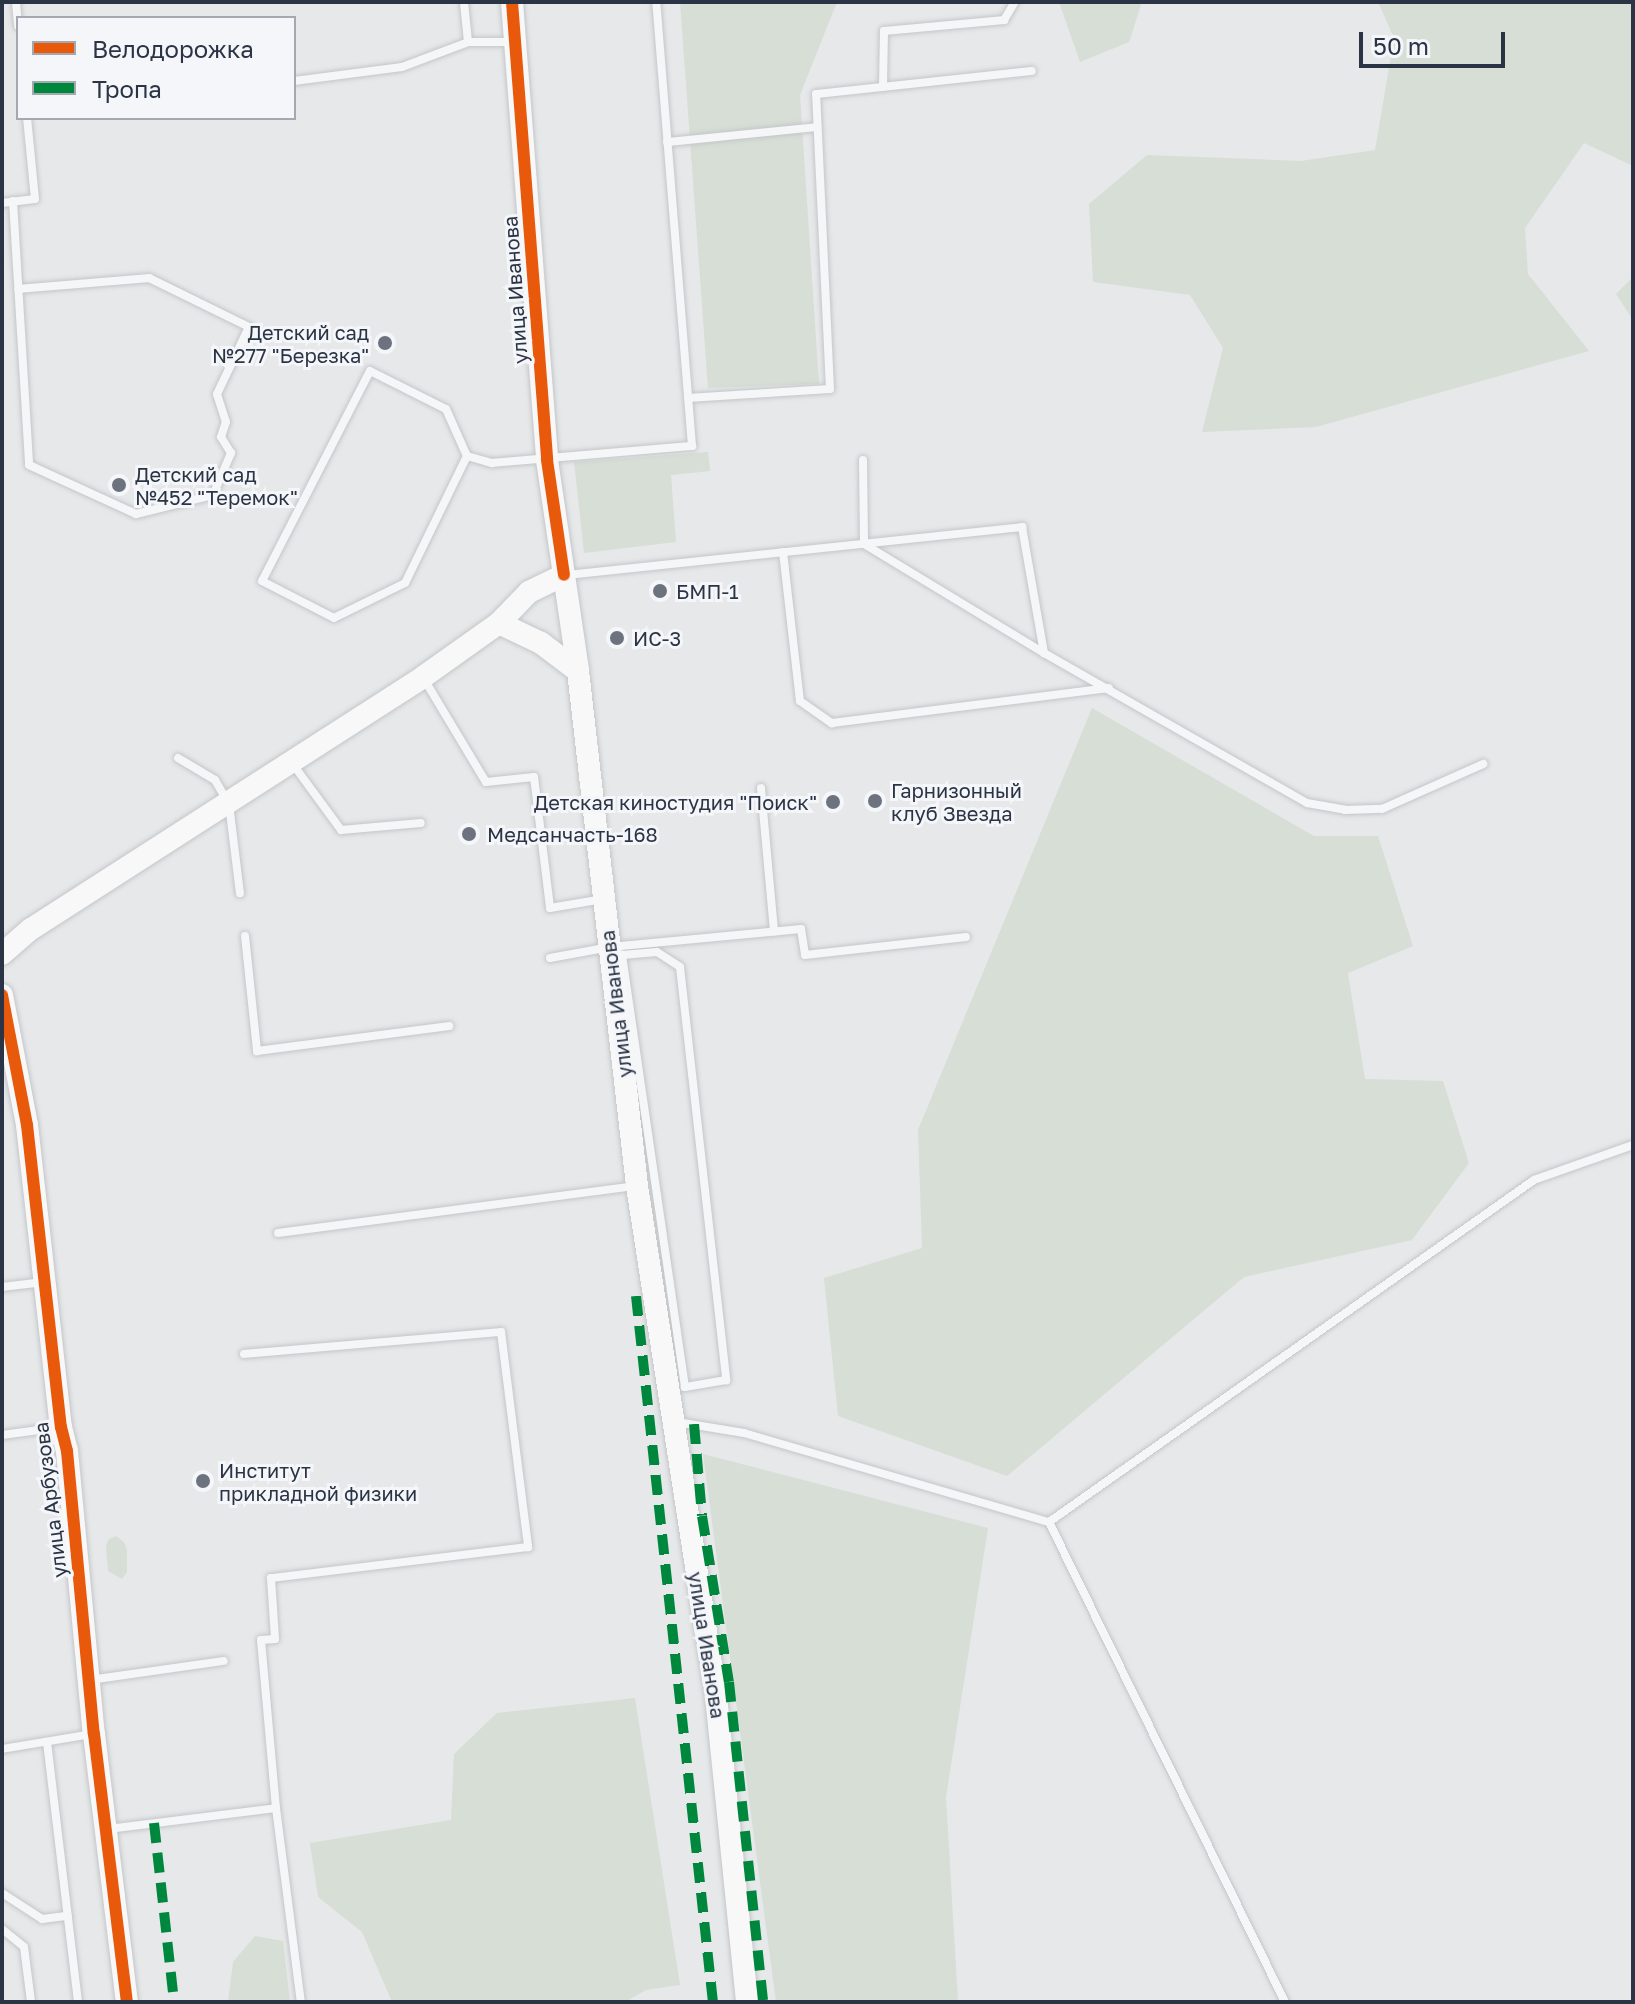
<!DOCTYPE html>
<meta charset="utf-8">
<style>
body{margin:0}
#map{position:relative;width:1635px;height:2004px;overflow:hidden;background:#e6e8ea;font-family:"Golos Text",sans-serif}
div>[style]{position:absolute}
.green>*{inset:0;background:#d6ded6}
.roads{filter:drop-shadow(0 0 2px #c4c6c8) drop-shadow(0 0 2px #c4c6c8)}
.lane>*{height:8px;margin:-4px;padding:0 4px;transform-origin:4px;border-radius:4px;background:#f5f6f7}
.secondary>*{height:22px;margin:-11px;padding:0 11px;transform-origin:11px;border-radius:11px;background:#f8f8f8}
.quiet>*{height:10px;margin-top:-5px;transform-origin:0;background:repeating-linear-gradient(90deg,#00873e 0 20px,transparent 0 30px)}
.cycleway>*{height:12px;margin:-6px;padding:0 6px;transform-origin:6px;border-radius:6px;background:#e8590c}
.dots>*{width:22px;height:22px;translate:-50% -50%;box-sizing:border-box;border:4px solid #f4f6f9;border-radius:50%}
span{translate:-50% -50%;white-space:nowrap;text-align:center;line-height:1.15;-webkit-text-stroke:6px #f4f6f9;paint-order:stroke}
.street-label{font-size:20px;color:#2b3445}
.poi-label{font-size:20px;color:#2b3445}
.right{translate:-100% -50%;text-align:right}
.left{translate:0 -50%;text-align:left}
.frame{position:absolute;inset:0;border:4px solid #2b3445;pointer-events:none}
.legend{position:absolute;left:16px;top:16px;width:280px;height:104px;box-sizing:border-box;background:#f4f6f9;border:2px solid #a4a8b1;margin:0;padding:10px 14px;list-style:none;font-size:24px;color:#2b3445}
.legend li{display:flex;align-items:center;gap:16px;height:40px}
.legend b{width:40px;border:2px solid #a4a8b1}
.scale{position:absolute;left:1359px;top:32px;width:146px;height:36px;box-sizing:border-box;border:4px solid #2b3445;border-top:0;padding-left:10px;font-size:24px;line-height:28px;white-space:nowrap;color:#2b3445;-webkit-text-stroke:6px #f4f6f9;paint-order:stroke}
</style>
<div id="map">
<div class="green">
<i style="clip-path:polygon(680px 2px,837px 2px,800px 95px,819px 384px,708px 388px)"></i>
<i style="clip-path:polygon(1059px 2px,1142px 2px,1129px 42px,1080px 62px)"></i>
<i style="clip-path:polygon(1378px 2px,1633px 2px,1633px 166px,1584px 143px,1525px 228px,1528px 274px,1589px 351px,1316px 427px,1202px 432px,1223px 348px,1190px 295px,1093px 282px,1089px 204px,1147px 155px,1301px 161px,1375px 150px,1394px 38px)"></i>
<i style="clip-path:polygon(1633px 277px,1633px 320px,1616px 294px)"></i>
<i style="clip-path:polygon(708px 452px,710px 471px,671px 475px,676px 542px,584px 553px,574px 462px)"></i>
<i style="clip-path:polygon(1092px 708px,1314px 836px,1378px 836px,1413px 946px,1348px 973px,1365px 1079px,1443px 1081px,1469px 1163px,1412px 1240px,1244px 1277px,1007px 1476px,838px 1416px,824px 1278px,922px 1248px,918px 1130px)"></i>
<i style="clip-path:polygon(703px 1454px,988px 1528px,946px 1797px,958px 2002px,776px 2002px)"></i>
<i style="clip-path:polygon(116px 1536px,124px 1542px,127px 1550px,127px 1572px,122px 1579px,108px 1571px,106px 1545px,109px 1539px)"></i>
<i style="clip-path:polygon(635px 1698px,680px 1985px,646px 1990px,625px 2002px,392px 2002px,362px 1932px,318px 1897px,310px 1843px,451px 1820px,454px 1754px,497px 1713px)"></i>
<i style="clip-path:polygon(255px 1936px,283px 1941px,290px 2002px,228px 2002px,233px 1962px)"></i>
</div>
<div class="roads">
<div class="lane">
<i style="left:16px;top:2px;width:24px;rotate:85deg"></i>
<i style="left:464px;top:2px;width:40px;rotate:84.3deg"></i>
<i style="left:294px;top:81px;width:109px;rotate:-7.4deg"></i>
<i style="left:402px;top:67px;width:71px;rotate:-20.7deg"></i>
<i style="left:468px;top:42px;width:44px"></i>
<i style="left:883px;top:87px;width:56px;rotate:-89deg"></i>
<i style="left:884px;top:31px;width:121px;rotate:-5.2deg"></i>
<i style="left:1004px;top:20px;width:21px;rotate:-59deg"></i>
<i style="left:667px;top:142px;width:151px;rotate:-5.7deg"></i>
<i style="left:13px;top:201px;width:264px;rotate:86.5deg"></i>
<i style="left:29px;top:465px;width:118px;rotate:24.6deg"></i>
<i style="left:136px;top:514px;width:79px;rotate:-13.9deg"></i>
<i style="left:213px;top:495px;width:46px;rotate:-66.8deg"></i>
<i style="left:231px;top:453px;width:19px;rotate:-122deg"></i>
<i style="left:221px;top:437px;width:16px;rotate:-72deg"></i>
<i style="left:226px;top:422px;width:29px;rotate:-108deg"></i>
<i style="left:217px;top:394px;width:74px;rotate:-64.5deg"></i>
<i style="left:249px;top:327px;width:111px;rotate:-153.9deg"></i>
<i style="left:149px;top:278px;width:131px;rotate:175.2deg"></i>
<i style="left:2px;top:203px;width:33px;rotate:-7deg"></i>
<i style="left:35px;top:199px;width:81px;rotate:-95.6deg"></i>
<i style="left:370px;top:371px;width:85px;rotate:26.6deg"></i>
<i style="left:446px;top:409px;width:51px;rotate:65.9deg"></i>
<i style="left:467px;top:456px;width:141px;rotate:116deg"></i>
<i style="left:405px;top:583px;width:79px;rotate:153.8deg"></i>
<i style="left:334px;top:618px;width:81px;rotate:-152.8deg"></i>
<i style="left:262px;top:581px;width:236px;rotate:-62.8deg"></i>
<i style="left:688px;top:398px;width:142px;rotate:-3.6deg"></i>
<i style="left:830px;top:389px;width:295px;rotate:-92.7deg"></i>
<i style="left:816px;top:94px;width:217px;rotate:-6.1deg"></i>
<i style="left:467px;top:456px;width:26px;rotate:16deg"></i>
<i style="left:492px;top:463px;width:201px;rotate:-4.9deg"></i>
<i style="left:692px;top:446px;width:445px;rotate:-94.6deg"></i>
<i style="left:863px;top:460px;width:84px;rotate:89.3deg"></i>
<i style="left:864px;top:544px;width:210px;rotate:31.2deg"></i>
<i style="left:783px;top:552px;width:150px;rotate:83.5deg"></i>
<i style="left:800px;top:701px;width:39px;rotate:35deg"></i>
<i style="left:832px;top:723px;width:279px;rotate:-7.2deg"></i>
<i style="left:566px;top:575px;width:459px;rotate:-6deg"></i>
<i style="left:1022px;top:527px;width:128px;rotate:80.1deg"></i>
<i style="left:1044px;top:653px;width:303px;rotate:29.7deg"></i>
<i style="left:1307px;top:803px;width:39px;rotate:10deg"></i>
<i style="left:1345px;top:810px;width:37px;rotate:-2deg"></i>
<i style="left:1382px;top:809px;width:111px;rotate:-24deg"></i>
<i style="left:424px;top:679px;width:120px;rotate:59deg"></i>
<i style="left:486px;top:782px;width:48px;rotate:-5.9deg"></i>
<i style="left:534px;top:777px;width:132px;rotate:83deg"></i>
<i style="left:550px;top:908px;width:54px;rotate:-9.6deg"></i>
<i style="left:178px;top:758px;width:43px;rotate:30.7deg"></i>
<i style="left:215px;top:780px;width:28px;rotate:60deg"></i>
<i style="left:229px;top:804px;width:90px;rotate:83deg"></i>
<i style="left:292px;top:763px;width:83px;rotate:53.8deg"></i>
<i style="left:341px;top:830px;width:80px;rotate:-5deg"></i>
<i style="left:761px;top:788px;width:144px;rotate:84.8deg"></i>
<i style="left:245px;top:936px;width:116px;rotate:84deg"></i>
<i style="left:257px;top:1051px;width:194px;rotate:-7.4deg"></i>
<i style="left:657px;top:952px;width:27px;rotate:33deg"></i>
<i style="left:680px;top:967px;width:416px;rotate:83.6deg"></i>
<i style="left:726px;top:1380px;width:42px;rotate:170.3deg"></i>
<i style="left:685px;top:1387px;width:437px;rotate:-98.3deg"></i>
<i style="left:622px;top:955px;width:35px;rotate:-5deg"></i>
<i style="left:550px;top:958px;width:61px;rotate:-10.4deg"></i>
<i style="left:610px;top:947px;width:192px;rotate:-5.4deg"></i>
<i style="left:801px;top:929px;width:26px;rotate:81deg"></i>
<i style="left:805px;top:955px;width:162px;rotate:-6.4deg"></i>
<i style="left:278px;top:1233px;width:361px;rotate:-7.5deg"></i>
<i style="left:2px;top:1287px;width:42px;rotate:-6.8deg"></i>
<i style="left:244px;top:1354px;width:258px;rotate:-4.9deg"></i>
<i style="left:501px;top:1332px;width:217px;rotate:82.8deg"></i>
<i style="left:528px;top:1547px;width:259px;rotate:173.1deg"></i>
<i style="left:271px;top:1578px;width:61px;rotate:86.2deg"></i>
<i style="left:275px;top:1639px;width:14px;rotate:176deg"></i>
<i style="left:261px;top:1640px;width:169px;rotate:84.9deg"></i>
<i style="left:276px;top:1808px;width:196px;rotate:82.7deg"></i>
<i style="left:677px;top:1422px;width:68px;rotate:9.3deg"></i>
<i style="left:744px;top:1433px;width:318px;rotate:16.3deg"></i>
<i style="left:1049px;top:1522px;width:535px;rotate:63.82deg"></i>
<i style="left:2px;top:1435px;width:60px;rotate:-7.7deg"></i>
<i style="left:1049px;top:1522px;width:593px;rotate:-35.19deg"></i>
<i style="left:1534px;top:1180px;width:105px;rotate:-19.5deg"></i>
<i style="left:90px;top:1680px;width:135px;rotate:-8.1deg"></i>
<i style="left:47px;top:1742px;width:262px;rotate:83.2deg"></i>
<i style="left:2px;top:1749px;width:91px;rotate:-9.5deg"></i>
<i style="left:108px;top:1829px;width:169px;rotate:-7.1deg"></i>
<i style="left:2px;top:1893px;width:48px;rotate:33deg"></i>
<i style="left:42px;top:1919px;width:26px;rotate:-7deg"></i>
<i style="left:2px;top:1929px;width:28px;rotate:39deg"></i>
<i style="left:24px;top:1947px;width:55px;rotate:82.7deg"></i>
</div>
<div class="secondary">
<i style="left:512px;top:2px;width:459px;rotate:85.6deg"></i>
<i style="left:547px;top:460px;width:213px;rotate:81.6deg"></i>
<i style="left:578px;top:671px;width:518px;rotate:83.46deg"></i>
<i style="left:637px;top:1186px;width:516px;rotate:81.19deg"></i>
<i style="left:716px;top:1696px;width:308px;rotate:84.2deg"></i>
<i style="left:499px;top:623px;width:47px;rotate:25.5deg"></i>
<i style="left:541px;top:643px;width:46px;rotate:37.1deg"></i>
<i style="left:2px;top:954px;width:38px;rotate:-41deg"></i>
<i style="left:31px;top:929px;width:466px;rotate:-32.7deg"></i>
<i style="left:423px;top:677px;width:93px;rotate:-35.4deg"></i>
<i style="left:499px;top:623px;width:43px;rotate:-45.9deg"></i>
<i style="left:529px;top:592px;width:39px;rotate:-26deg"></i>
<i style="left:2px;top:995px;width:132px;rotate:79.1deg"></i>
<i style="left:27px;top:1125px;width:304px;rotate:83.6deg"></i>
<i style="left:61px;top:1427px;width:25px;rotate:76deg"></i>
<i style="left:67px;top:1451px;width:284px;rotate:84.6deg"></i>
<i style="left:94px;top:1734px;width:270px;rotate:83deg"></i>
</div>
</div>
<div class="quiet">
<i style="left:636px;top:1296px;width:710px;rotate:83.78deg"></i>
<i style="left:694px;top:1424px;width:92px;rotate:85deg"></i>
<i style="left:702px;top:1516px;width:168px;rotate:80.8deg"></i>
<i style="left:729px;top:1682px;width:322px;rotate:83.9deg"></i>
<i style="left:154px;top:1823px;width:180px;rotate:83.6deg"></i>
</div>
<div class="cycleway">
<i style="left:512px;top:2px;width:459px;rotate:85.6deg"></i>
<i style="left:547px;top:460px;width:116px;rotate:81.6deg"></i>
<i style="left:2px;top:995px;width:132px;rotate:79.1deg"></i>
<i style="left:27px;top:1125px;width:304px;rotate:83.6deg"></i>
<i style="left:61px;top:1427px;width:25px;rotate:76deg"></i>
<i style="left:67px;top:1451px;width:284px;rotate:84.6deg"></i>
<i style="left:94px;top:1734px;width:270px;rotate:83deg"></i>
</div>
<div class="dots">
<i style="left:385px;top:343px;background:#6c737f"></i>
<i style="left:119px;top:485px;background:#6c737f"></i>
<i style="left:660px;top:591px;background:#6c737f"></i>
<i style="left:617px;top:638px;background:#6c737f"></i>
<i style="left:875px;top:801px;background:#6c737f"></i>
<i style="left:833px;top:802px;background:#6c737f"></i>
<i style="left:469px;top:834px;background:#6c737f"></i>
<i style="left:203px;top:1481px;background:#6c737f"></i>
</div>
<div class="street-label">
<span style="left:515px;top:290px;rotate:-94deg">улица Иванова</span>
<span style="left:616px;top:1004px;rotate:-97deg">улица Иванова</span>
<span style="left:50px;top:1500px;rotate:-97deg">улица Арбузова</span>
<span style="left:707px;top:1645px;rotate:81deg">улица Иванова</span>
</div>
<div class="poi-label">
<span class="right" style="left:369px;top:344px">Детский сад<br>№277 "Березка"</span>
<span class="left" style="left:135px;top:486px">Детский сад<br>№452 "Теремок"</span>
<span class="left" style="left:676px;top:591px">БМП-1</span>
<span class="left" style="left:633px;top:638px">ИС-3</span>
<span class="left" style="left:891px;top:802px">Гарнизонный<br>клуб Звезда</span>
<span class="right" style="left:817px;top:802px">Детская киностудия "Поиск"</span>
<span class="left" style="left:487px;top:834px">Медсанчасть-168</span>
<span class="left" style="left:219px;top:1482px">Институт<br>прикладной физики</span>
</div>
<div class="frame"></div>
<ul class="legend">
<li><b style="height:10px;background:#e8590c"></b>Велодорожка</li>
<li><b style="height:10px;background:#00873e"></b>Тропа</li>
</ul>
<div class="scale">50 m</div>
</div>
